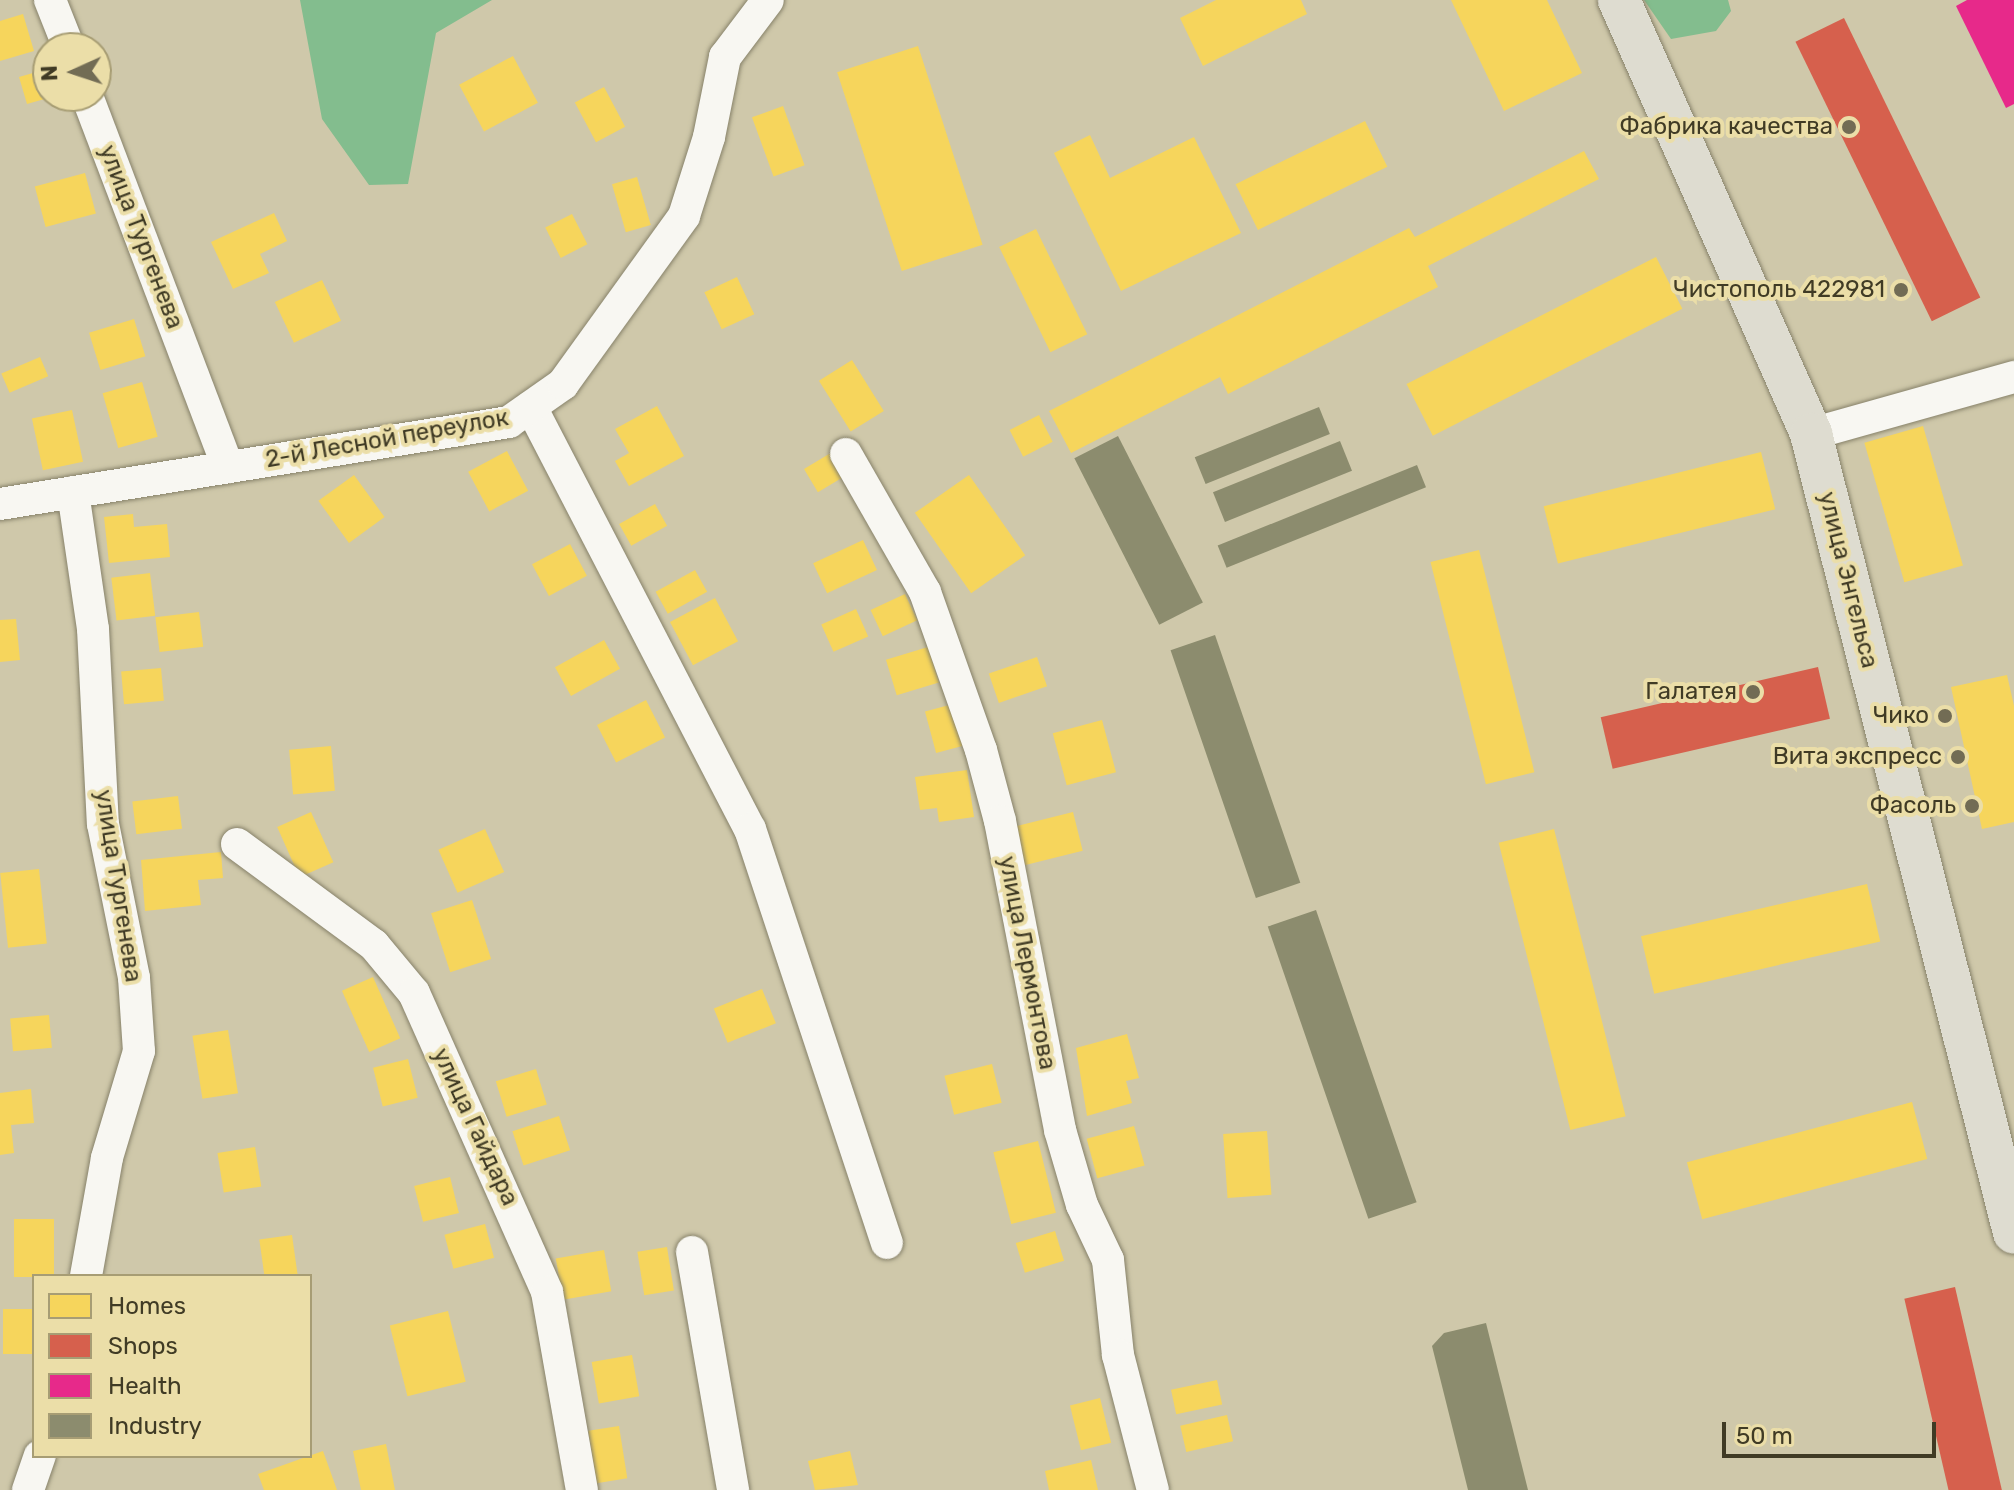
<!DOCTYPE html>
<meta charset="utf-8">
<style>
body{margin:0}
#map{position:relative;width:2014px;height:1490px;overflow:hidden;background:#cfc8aa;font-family:Rubik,sans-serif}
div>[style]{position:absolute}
.forest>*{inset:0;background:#83bd8e}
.homes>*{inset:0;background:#f6d55c;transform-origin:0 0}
.shops>*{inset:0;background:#d6604d;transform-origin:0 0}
.health>*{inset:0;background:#e7298a}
.industry>*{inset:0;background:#8c8c6e;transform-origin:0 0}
.roads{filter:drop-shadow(0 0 2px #87826a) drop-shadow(0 0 2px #87826a)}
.minor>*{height:32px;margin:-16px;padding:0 16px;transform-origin:16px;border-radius:16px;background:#f8f7f2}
.major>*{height:42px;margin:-21px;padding:0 21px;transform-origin:21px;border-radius:21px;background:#dedcd0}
.dots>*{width:22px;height:22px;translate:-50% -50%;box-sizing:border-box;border:4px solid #ebdea8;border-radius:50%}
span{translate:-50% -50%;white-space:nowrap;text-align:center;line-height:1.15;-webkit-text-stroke:8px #ebdea8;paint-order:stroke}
.poi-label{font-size:24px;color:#403b25}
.right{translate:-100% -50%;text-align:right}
.street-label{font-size:24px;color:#403b25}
.legend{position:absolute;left:32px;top:1274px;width:280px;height:184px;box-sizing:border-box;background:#ebdea8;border:2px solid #a79d74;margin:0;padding:10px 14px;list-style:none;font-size:24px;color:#403b25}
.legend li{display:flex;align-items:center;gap:16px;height:40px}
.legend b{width:40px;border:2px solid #a79d74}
.north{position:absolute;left:32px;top:32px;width:80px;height:80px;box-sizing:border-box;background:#ebdea8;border:2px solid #a79d74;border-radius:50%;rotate:267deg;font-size:22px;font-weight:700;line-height:32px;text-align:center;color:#403b25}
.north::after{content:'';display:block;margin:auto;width:28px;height:36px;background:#726c54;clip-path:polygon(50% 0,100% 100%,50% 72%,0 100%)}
.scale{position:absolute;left:1722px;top:1422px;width:214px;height:36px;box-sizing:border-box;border:4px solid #403b25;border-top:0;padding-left:10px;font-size:24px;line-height:28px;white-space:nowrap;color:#403b25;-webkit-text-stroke:6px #ebdea8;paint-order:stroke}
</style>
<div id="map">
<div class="forest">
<i style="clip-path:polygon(300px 0,492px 0,436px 33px,408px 184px,369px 185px,322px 119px)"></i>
<i style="clip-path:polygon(1644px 0,1728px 0,1731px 11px,1716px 31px,1671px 39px)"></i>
</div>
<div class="homes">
<i style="clip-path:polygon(1216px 0,1301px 0,1307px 14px,1203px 66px,1180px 18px)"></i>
<i style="clip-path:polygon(1451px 0,1547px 0,1582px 73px,1504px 111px)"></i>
<i style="clip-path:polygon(23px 14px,34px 51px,0 61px,0 21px)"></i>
<i style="left:918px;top:46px;width:209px;height:85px;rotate:72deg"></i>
<i style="left:513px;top:56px;width:53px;height:61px;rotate:62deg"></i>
<i style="clip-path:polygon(47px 69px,48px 98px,27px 104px,19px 77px)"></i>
<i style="left:604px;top:87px;width:45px;height:33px;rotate:62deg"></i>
<i style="left:783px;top:106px;width:63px;height:33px;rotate:70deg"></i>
<i style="left:1365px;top:121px;width:51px;height:144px;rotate:64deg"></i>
<i style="clip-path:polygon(1090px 135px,1110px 178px,1194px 137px,1241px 233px,1121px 291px,1054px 153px)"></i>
<i style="clip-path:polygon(1584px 151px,1599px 179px,1428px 266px,1438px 287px,1228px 394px,1220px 377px,1071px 453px,1049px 411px,1409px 228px,1415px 237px)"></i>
<i style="left:85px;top:173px;width:42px;height:52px;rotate:75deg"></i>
<i style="left:637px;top:177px;width:50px;height:26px;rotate:74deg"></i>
<i style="clip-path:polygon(274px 213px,287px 241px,260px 254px,269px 273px,233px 289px,211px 242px)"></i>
<i style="left:572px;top:214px;width:34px;height:30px;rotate:63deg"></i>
<i style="left:1036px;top:229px;width:117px;height:41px;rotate:64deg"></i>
<i style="left:1656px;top:257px;width:58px;height:280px;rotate:63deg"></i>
<i style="left:737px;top:277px;width:41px;height:36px;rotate:65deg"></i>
<i style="left:322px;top:280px;width:45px;height:52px;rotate:65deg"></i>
<i style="left:134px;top:319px;width:39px;height:47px;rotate:73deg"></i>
<i style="left:40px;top:357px;width:21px;height:42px;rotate:67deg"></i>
<i style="left:852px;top:360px;width:60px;height:39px;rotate:58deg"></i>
<i style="left:142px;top:382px;width:57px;height:41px;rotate:74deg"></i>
<i style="clip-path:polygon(657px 406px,684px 456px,629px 486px,615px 461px,629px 453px,615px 429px)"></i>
<i style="left:72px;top:410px;width:53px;height:41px;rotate:78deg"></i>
<i style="left:1039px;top:415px;width:30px;height:33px;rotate:63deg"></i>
<i style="left:1923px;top:426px;width:145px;height:61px;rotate:74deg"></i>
<i style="left:507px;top:451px;width:45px;height:44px;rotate:62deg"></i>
<i style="left:834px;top:451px;width:27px;height:35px;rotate:59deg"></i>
<i style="left:1761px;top:452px;width:59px;height:224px;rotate:76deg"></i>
<i style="left:354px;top:475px;width:52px;height:44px;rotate:54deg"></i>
<i style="left:969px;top:475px;width:98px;height:66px;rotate:55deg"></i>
<i style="left:655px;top:504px;width:25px;height:41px;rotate:61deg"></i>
<i style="clip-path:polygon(133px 514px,134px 527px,167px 524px,170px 557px,109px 563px,104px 517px)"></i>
<i style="left:863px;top:540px;width:33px;height:55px;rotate:65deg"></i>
<i style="left:570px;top:544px;width:36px;height:43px;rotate:62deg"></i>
<i style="left:1479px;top:550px;width:229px;height:50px;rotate:76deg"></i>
<i style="left:695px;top:570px;width:25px;height:45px;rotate:61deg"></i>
<i style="left:150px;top:573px;width:43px;height:39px;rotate:83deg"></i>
<i style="left:905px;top:594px;width:29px;height:38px;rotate:65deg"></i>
<i style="left:715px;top:598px;width:49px;height:51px;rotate:62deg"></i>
<i style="left:856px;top:609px;width:30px;height:38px;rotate:66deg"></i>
<i style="left:199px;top:612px;width:35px;height:44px;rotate:83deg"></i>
<i style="clip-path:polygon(16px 619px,20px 660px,0 662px,0 620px)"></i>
<i style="left:604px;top:640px;width:33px;height:56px;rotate:61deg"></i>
<i style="left:928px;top:647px;width:37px;height:44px;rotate:73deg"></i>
<i style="left:1037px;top:657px;width:31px;height:51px;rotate:71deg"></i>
<i style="left:161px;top:668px;width:33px;height:40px;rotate:85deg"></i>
<i style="clip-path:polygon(2007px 675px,2014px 706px,2014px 822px,1982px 829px,1951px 687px)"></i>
<i style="left:646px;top:700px;width:42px;height:55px;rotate:63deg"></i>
<i style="left:953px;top:704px;width:43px;height:29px;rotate:75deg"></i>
<i style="left:1102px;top:720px;width:54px;height:51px;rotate:75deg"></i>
<i style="left:331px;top:746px;width:45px;height:42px;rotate:85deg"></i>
<i style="clip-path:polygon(967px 770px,974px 817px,939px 822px,937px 808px,920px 810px,915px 777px)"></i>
<i style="left:178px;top:796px;width:33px;height:46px;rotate:83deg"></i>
<i style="left:311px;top:812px;width:55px;height:37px;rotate:66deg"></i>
<i style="left:1073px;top:812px;width:40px;height:60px;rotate:76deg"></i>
<i style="left:485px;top:829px;width:47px;height:51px;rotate:66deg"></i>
<i style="left:1554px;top:829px;width:296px;height:57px;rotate:76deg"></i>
<i style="clip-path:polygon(221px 852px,223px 878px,198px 880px,201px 905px,145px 911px,141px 860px)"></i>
<i style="left:39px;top:869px;width:75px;height:39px;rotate:84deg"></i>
<i style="left:1867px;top:884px;width:59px;height:232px;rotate:77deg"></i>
<i style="left:472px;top:900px;width:62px;height:43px;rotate:72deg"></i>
<i style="left:373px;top:977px;width:67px;height:34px;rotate:66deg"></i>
<i style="left:762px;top:989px;width:37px;height:52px;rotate:68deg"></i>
<i style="left:49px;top:1015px;width:33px;height:39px;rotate:85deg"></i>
<i style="left:228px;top:1030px;width:64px;height:36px;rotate:81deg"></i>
<i style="clip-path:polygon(1127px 1034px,1139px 1078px,1126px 1081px,1132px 1103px,1087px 1116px,1076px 1048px)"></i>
<i style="left:408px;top:1059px;width:40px;height:36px;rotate:76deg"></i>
<i style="left:992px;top:1064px;width:40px;height:49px;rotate:76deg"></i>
<i style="left:536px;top:1069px;width:37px;height:42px;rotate:73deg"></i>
<i style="clip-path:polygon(31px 1089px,34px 1123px,11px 1125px,14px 1153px,0 1155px,0 1093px)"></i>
<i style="left:1912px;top:1102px;width:59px;height:233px;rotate:75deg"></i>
<i style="left:559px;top:1116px;width:36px;height:49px;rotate:72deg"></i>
<i style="left:1134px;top:1126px;width:41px;height:49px;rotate:75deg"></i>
<i style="left:1267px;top:1131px;width:64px;height:44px;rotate:86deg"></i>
<i style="left:1038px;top:1141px;width:74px;height:46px;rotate:76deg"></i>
<i style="left:255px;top:1147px;width:40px;height:38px;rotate:81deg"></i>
<i style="left:450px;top:1177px;width:37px;height:37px;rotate:76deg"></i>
<i style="left:14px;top:1219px;width:40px;height:58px"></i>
<i style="left:485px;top:1224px;width:35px;height:42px;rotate:75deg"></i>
<i style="left:1055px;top:1231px;width:31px;height:41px;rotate:73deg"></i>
<i style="left:292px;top:1235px;width:41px;height:33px;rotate:82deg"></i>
<i style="left:667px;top:1247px;width:44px;height:30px;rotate:81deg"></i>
<i style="left:604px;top:1250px;width:42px;height:49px;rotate:80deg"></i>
<i style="left:3px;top:1309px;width:31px;height:45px"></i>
<i style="left:448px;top:1311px;width:73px;height:60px;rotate:76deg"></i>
<i style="left:632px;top:1355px;width:42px;height:41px;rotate:80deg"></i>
<i style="left:1217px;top:1380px;width:25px;height:47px;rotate:78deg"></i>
<i style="left:1100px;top:1398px;width:46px;height:31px;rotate:76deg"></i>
<i style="left:1227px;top:1415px;width:27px;height:48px;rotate:77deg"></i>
<i style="left:619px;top:1426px;width:53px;height:31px;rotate:81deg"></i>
<i style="clip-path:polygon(386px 1444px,395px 1490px,361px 1490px,353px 1451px)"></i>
<i style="clip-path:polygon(323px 1451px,337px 1490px,264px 1490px,258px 1474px)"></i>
<i style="clip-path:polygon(850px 1451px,858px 1485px,815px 1490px,808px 1461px)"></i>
<i style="clip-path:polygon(1091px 1460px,1098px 1490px,1049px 1490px,1045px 1471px)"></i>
</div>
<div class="shops">
<i style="left:1844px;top:18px;width:311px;height:54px;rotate:64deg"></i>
<i style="left:1818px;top:667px;width:53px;height:223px;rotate:77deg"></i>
<i style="left:1955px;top:1287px;width:209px;height:52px;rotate:77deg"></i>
</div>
<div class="health">
<i style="clip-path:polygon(1967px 0,2014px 0,2014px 104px,2006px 108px,1956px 6px)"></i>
</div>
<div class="industry">
<i style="left:1319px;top:407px;width:29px;height:134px;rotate:68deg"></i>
<i style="left:1118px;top:436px;width:187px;height:49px;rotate:63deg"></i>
<i style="left:1340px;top:441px;width:32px;height:137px;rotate:68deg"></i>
<i style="left:1417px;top:465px;width:24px;height:215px;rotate:68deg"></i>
<i style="left:1215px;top:635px;width:262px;height:47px;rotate:71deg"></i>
<i style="left:1316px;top:910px;width:309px;height:51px;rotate:71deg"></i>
<i style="clip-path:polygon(1486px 1323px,1528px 1490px,1468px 1490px,1432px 1346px,1444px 1333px)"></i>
</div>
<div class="roads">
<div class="minor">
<i style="left:50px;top:0;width:52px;rotate:68.4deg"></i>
<i style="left:87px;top:96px;width:397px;rotate:69.2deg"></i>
<i style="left:531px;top:407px;width:475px;rotate:62.6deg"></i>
<i style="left:750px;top:829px;width:436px;rotate:71.7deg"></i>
<i style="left:1811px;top:434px;width:211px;rotate:-15.7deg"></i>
<i style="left:846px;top:454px;width:159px;rotate:60.2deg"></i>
<i style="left:925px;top:592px;width:168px;rotate:70.5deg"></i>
<i style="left:981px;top:750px;width:73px;rotate:75deg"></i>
<i style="left:1000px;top:821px;width:315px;rotate:79deg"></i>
<i style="left:1060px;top:1130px;width:78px;rotate:73.7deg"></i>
<i style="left:1082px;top:1205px;width:61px;rotate:64.7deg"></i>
<i style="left:1108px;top:1260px;width:96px;rotate:84deg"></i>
<i style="left:1118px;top:1355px;width:139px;rotate:75.5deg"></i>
<i style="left:73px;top:492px;width:138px;rotate:81.7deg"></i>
<i style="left:93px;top:629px;width:195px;rotate:87.1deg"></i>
<i style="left:103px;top:824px;width:157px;rotate:78.6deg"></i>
<i style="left:134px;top:978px;width:73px;rotate:86.1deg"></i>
<i style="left:139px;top:1051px;width:112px;rotate:106.7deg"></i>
<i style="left:107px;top:1158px;width:120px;rotate:100.1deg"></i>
<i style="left:0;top:504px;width:516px;rotate:-9.15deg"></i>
<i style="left:509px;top:422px;width:66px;rotate:-35.1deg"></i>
<i style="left:563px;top:384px;width:207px;rotate:-54.2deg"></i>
<i style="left:684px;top:216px;width:83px;rotate:-72.4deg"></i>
<i style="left:709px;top:137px;width:82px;rotate:-78.7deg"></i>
<i style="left:725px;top:57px;width:71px;rotate:-53deg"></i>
<i style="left:237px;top:844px;width:170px;rotate:36.4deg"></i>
<i style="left:374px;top:945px;width:62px;rotate:50.2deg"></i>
<i style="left:414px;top:993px;width:327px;rotate:66deg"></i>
<i style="left:547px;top:1292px;width:201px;rotate:80deg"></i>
<i style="left:692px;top:1252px;width:242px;rotate:80.2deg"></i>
<i style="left:28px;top:1490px;width:36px;rotate:-71deg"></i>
</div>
<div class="major">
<i style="left:1619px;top:0;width:475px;rotate:66.1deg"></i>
<i style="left:1811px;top:434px;width:824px;rotate:75.74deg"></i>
</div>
</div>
<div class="dots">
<i style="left:1849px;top:127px;background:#726c54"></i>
<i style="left:1901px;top:290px;background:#726c54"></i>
<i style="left:1753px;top:692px;background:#726c54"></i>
<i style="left:1945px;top:716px;background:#726c54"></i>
<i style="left:1958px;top:757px;background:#726c54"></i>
<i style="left:1972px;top:806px;background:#726c54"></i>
</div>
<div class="poi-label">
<span class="right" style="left:1833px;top:127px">Фабрика качества</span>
<span class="right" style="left:1885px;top:290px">Чистополь 422981</span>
<span class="right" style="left:1737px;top:692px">Галатея</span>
<span class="right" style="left:1929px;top:716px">Чико</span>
<span class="right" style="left:1942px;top:757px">Вита экспресс</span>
<span class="right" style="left:1956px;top:806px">Фасоль</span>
</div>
<div class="street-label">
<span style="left:141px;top:237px;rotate:69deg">улица Тургенева</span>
<span style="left:387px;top:439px;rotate:-10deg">2-й Лесной переулок</span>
<span style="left:1848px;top:580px;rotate:76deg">улица Энгельса</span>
<span style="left:118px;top:886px;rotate:81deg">улица Тургенева</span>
<span style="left:1027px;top:963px;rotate:79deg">улица Лермонтова</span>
<span style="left:475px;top:1127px;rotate:65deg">улица Гайдара</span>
</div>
<ul class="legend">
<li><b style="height:22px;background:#f6d55c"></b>Homes</li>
<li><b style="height:22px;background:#d6604d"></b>Shops</li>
<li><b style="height:22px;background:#e7298a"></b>Health</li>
<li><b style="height:22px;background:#8c8c6e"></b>Industry</li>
</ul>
<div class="north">N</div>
<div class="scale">50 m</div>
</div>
